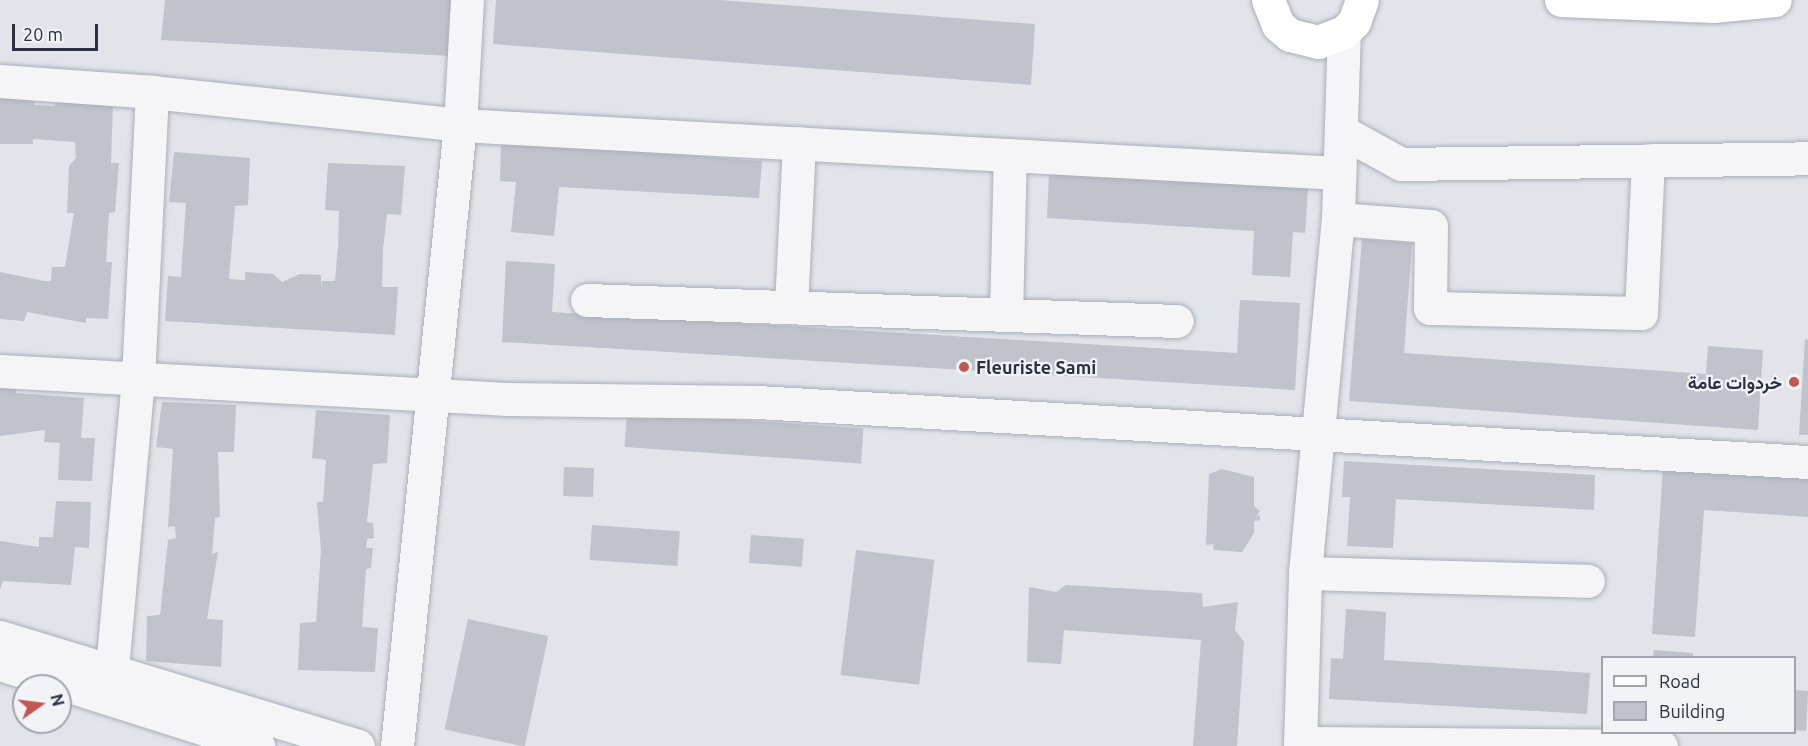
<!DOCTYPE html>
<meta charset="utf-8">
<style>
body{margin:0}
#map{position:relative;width:1808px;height:746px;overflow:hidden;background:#e2e4ea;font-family:Ubuntu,Vazirmatn,sans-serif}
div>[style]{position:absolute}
.building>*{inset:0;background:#c0c2cc;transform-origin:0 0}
.roads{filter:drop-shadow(0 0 2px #abaeb7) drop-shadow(0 0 2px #abaeb7)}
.minor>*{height:33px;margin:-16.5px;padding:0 16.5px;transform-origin:16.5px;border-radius:16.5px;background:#f5f5f8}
.major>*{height:33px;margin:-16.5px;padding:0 16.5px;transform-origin:16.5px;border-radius:16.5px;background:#fff}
.dots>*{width:16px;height:16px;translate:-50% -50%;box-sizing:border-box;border:3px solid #f2f3f7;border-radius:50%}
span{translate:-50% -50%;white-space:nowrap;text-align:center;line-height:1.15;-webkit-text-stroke:4.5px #f2f3f7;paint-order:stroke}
.poi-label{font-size:18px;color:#2b2f41;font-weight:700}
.left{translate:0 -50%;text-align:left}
.right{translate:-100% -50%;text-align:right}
.legend{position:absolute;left:1601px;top:656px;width:195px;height:78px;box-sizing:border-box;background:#f2f3f7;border:2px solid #a2a5ae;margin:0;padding:8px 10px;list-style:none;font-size:18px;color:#2b2f41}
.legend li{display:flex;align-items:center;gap:12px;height:30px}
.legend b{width:30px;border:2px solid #a2a5ae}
.north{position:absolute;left:12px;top:674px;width:60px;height:60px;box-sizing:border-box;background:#f2f3f7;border:2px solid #a2a5ae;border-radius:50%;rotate:76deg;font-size:16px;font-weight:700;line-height:24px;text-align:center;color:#2b2f41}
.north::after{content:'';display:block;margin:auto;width:21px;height:27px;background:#c65650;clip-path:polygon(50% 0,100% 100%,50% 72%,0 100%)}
.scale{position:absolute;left:12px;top:24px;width:86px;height:27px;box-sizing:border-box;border:3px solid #2b2f41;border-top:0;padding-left:8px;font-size:18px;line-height:21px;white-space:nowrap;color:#2b2f41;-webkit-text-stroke:4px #f2f3f7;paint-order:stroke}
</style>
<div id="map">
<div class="building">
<i style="clip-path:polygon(165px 0,455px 0,452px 56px,161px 40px)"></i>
<i style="clip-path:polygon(496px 0,719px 0,1035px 24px,1031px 85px,493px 44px)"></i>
<i style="clip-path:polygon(0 97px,34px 99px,34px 105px,55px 106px,56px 99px,113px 104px,111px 163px,119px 163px,115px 212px,109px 213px,106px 262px,112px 262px,108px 319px,86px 318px,86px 323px,27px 312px,24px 321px,0 319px,0 272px,44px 281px,51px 281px,52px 267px,65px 267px,74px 213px,67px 213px,69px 166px,76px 158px,75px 142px,33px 139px,33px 144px,0 144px)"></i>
<i style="clip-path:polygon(501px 141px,762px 161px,759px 198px,559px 187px,554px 236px,511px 232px,516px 182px,500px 181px)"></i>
<i style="clip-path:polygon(174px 152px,250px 158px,248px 205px,235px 206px,229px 279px,245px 280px,245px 272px,273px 274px,282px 282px,300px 274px,321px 275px,321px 288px,322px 281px,335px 281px,338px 247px,339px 211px,325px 210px,328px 163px,405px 166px,401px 215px,387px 214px,383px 250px,382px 287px,398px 287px,395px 335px,165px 321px,168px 276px,181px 277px,186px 203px,169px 202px)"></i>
<i style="clip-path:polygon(1049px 173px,1308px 188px,1305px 233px,1293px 232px,1290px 277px,1252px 275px,1254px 231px,1047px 218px)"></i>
<i style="clip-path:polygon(1362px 239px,1412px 243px,1404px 353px,1706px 374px,1708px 346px,1763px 350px,1758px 430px,1349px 401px)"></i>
<i style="clip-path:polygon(506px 261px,555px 264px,552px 312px,1237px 353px,1240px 300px,1300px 303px,1295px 390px,502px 342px)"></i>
<i style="clip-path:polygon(1805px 339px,1808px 340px,1808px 435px,1799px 435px)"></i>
<i style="clip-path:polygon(0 386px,16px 387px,16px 393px,84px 398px,81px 438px,95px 438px,92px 481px,58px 480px,60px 443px,44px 442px,45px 430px,0 436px)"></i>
<i style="clip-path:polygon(162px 402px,236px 405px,234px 452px,218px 452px,220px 517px,215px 518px,212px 554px,218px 552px,207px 619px,223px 620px,221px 667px,146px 661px,147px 616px,160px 615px,168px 540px,176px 538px,175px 526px,168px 527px,173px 449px,156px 447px)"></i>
<i style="clip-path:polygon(316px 410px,390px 415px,387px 463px,373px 464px,367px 522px,373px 523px,374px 538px,367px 539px,366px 548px,373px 548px,371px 568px,366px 569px,362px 627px,378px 628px,375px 672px,298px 670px,300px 623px,316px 622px,321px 550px,317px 502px,323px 502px,326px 460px,312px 458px)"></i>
<i style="left:627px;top:412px;width:237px;height:35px;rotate:4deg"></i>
<i style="clip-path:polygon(1344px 461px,1595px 475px,1594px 510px,1396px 499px,1393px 548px,1347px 546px,1350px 497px,1342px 497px)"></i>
<i style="left:564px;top:467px;width:30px;height:29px;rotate:2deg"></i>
<i style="clip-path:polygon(1663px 467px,1808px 478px,1808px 517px,1704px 510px,1695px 637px,1652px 634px)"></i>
<i style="clip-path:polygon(1222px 469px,1254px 477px,1254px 506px,1260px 511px,1256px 517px,1260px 515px,1260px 520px,1254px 521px,1254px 533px,1242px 552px,1214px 550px,1213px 544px,1206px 545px,1209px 474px)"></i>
<i style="clip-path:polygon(56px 501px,91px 502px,89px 548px,75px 547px,71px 585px,3px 581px,0 590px,0 541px,39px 547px,39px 537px,53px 537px)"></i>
<i style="left:592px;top:525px;width:88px;height:35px;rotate:4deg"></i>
<i style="left:751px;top:535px;width:53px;height:28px;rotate:4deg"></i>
<i style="left:856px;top:550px;width:79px;height:126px;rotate:7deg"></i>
<i style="clip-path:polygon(1066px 585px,1202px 593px,1203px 607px,1238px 602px,1235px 630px,1244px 642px,1237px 746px,1193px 746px,1201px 640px,1064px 630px,1061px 664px,1027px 662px,1029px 587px,1056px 592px)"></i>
<i style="clip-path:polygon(1346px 609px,1386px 612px,1384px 660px,1590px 673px,1587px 714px,1329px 699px,1331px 658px,1343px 659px)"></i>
<i style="left:468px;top:619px;width:82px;height:113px;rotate:12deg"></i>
<i style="clip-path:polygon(1654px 650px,1693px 653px,1693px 657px,1653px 657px)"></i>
<i style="clip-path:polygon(1794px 690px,1808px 691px,1806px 731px,1794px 730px)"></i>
</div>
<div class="roads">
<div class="minor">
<i style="left:0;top:81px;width:152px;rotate:4.1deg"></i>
<i style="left:152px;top:92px;width:286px;rotate:92.8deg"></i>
<i style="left:138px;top:378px;width:294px;rotate:95.1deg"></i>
<i style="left:152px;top:92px;width:310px;rotate:6.1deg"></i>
<i style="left:460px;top:125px;width:880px;rotate:3.13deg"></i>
<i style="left:1341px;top:131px;width:68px;rotate:28.8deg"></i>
<i style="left:1401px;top:164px;width:407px;rotate:-0.8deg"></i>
<i style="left:1338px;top:219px;width:93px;rotate:4.3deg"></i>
<i style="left:1431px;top:226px;width:82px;rotate:90.7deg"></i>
<i style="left:1430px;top:308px;width:211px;rotate:1.4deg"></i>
<i style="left:1641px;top:313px;width:153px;rotate:-87.4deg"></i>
<i style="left:587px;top:300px;width:590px;rotate:2.04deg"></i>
<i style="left:791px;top:307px;width:164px;rotate:-87.2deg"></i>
<i style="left:1006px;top:315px;width:160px;rotate:-88.6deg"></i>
<i style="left:0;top:371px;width:508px;rotate:3.16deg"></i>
<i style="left:507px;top:399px;width:250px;rotate:0.7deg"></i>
<i style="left:757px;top:402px;width:1053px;rotate:3.27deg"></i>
<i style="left:1305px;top:573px;width:283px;rotate:1.6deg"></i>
<i style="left:0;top:637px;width:374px;rotate:16.9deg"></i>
<i style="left:0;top:664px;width:271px;rotate:17.6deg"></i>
<i style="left:1300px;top:743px;width:361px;rotate:0.5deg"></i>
<i style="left:397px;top:746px;width:624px;rotate:-84.21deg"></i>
<i style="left:460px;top:125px;width:125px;rotate:-86.8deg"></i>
<i style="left:1300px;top:746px;width:173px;rotate:-88.3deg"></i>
<i style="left:1305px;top:573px;width:356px;rotate:-84.7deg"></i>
<i style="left:1338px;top:219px;width:187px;rotate:-88.2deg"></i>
</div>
<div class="major">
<i style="left:1268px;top:0;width:27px;rotate:68deg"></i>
<i style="left:1278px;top:25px;width:16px;rotate:40deg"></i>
<i style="left:1290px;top:35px;width:29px;rotate:14deg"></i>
<i style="left:1318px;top:42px;width:28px;rotate:-21deg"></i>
<i style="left:1344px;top:32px;width:14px;rotate:-45deg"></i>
<i style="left:1354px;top:22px;width:23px;rotate:-70deg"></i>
<i style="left:1561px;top:0;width:152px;rotate:2.3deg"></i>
<i style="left:1713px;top:6px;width:62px;rotate:-5.5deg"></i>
</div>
</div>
<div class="dots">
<i style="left:964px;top:367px;background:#c65650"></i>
<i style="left:1794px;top:382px;background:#c65650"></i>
</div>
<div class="poi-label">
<span class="left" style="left:976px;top:367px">Fleuriste Sami</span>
<span class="right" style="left:1782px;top:382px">خردوات عامة</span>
</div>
<ul class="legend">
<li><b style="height:8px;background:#fff"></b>Road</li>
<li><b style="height:16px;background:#c0c2cc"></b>Building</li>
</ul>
<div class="north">N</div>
<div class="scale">20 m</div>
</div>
